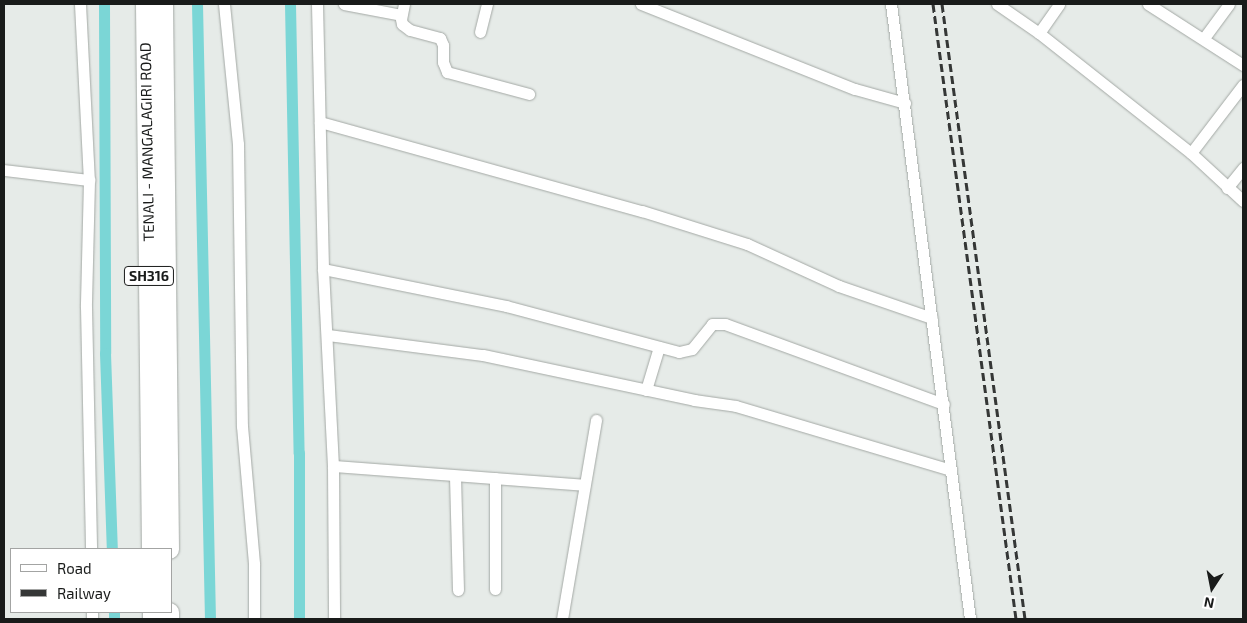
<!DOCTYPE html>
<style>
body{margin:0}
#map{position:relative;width:1247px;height:623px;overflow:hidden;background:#e6ebe8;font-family:"Exo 2",sans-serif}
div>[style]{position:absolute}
.canal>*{height:11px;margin:-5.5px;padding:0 5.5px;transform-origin:5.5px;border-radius:5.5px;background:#7bd6d6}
.roads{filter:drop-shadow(0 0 1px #a3a8a4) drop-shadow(0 0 1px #a3a8a4)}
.street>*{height:11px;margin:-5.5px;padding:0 5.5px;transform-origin:5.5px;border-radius:5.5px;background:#fff}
.primary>*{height:19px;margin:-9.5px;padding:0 9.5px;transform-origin:9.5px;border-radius:9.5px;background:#fff}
.rail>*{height:3px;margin-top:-1.5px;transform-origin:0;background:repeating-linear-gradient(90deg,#353736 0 8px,transparent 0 12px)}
span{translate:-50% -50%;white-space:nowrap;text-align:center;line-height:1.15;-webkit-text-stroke:4px #fff;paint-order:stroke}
.shield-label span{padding:1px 4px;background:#fff;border:1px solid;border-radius:4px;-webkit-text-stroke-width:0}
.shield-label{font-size:14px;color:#191b1a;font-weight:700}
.street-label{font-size:15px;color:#191b1a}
.frame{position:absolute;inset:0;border:5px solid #191b1a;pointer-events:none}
.legend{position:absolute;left:10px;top:548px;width:162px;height:65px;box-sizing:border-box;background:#fff;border:1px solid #a3a4a3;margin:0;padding:6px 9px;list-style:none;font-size:15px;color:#191b1a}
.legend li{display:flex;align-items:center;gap:10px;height:25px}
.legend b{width:25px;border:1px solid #a3a4a3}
.north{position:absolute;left:1187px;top:563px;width:50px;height:50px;-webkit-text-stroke:4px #fff;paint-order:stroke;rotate:191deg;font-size:14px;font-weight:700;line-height:20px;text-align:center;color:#191b1a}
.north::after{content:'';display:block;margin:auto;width:18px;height:22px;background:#191b1a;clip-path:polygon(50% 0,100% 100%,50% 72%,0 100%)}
</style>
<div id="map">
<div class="canal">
<i style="left:104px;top:4px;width:349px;rotate:89.8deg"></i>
<i style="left:105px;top:353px;width:196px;rotate:88deg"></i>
<i style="left:197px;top:4px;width:615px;rotate:88.79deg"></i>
<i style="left:290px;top:4px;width:449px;rotate:88.9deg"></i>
<i style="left:299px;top:453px;width:166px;rotate:90deg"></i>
<i style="left:114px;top:612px;width:7px;rotate:90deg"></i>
</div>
<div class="roads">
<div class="street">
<i style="left:80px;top:4px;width:176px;rotate:87.1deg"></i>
<i style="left:89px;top:180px;width:127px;rotate:91.4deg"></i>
<i style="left:86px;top:307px;width:242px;rotate:88.8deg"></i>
<i style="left:224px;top:4px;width:141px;rotate:84.3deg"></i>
<i style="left:238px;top:144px;width:282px;rotate:89.2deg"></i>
<i style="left:242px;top:426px;width:139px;rotate:85deg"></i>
<i style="left:254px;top:564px;width:55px;rotate:90deg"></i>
<i style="left:317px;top:4px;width:265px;rotate:88.7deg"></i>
<i style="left:323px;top:269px;width:197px;rotate:87.1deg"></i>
<i style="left:333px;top:466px;width:153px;rotate:89.6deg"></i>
<i style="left:344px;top:4px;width:58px;rotate:10.9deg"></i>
<i style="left:404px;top:4px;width:15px;rotate:101deg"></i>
<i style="left:401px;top:19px;width:5px;rotate:79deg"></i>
<i style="left:402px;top:24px;width:10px;rotate:37deg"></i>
<i style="left:410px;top:30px;width:31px;rotate:15deg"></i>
<i style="left:440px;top:38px;width:8px;rotate:67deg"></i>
<i style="left:443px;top:45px;width:17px;rotate:90deg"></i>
<i style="left:443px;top:62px;width:11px;rotate:68deg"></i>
<i style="left:447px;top:72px;width:85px;rotate:15deg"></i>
<i style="left:641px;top:4px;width:230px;rotate:21.7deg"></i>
<i style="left:855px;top:89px;width:52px;rotate:15.6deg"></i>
<i style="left:891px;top:4px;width:620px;rotate:82.68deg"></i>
<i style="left:997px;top:4px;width:51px;rotate:34.6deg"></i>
<i style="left:1039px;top:33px;width:35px;rotate:-55deg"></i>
<i style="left:1148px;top:4px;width:113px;rotate:32.7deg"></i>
<i style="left:480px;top:32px;width:29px;rotate:-76deg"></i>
<i style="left:1039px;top:33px;width:194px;rotate:38.3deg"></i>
<i style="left:1191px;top:153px;width:71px;rotate:42.7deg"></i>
<i style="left:1204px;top:38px;width:42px;rotate:-53.7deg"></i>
<i style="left:320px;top:122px;width:334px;rotate:15.5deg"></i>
<i style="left:642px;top:211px;width:110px;rotate:17.4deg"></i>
<i style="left:747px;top:244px;width:101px;rotate:24.5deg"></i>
<i style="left:839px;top:286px;width:98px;rotate:19deg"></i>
<i style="left:1191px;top:153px;width:86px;rotate:-52.6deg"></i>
<i style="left:4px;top:170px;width:86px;rotate:6.7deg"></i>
<i style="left:1227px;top:188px;width:26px;rotate:-51deg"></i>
<i style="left:323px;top:269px;width:187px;rotate:11.4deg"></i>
<i style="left:506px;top:306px;width:179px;rotate:14.9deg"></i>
<i style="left:679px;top:352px;width:13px;rotate:-13deg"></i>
<i style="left:692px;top:349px;width:32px;rotate:-51deg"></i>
<i style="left:712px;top:324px;width:13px"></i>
<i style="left:725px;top:324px;width:233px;rotate:20.1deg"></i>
<i style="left:328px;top:335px;width:156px;rotate:7.4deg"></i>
<i style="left:483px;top:355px;width:216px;rotate:12deg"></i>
<i style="left:694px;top:400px;width:42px;rotate:8.1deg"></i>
<i style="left:736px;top:406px;width:224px;rotate:16.6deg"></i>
<i style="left:646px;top:390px;width:45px;rotate:-73.2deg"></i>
<i style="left:333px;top:466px;width:252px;rotate:4.3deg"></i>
<i style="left:455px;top:476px;width:114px;rotate:88.5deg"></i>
<i style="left:495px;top:478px;width:111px;rotate:90deg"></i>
<i style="left:92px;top:612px;width:7px;rotate:90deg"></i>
<i style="left:562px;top:619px;width:202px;rotate:-80.3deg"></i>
</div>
<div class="primary">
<i style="left:145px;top:4px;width:545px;rotate:89.37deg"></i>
<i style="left:163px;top:4px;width:545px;rotate:89.37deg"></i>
<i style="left:152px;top:612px;width:7px;rotate:90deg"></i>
<i style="left:169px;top:619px;width:7px;rotate:-90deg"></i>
</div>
</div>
<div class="rail">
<i style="left:933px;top:4px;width:621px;rotate:82.31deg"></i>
<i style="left:942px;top:4px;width:621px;rotate:82.31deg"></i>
</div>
<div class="shield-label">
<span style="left:149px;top:276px">SH316</span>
</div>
<div class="street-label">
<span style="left:147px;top:142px;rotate:-91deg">TENALI - MANGALAGIRI ROAD</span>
</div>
<div class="frame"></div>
<ul class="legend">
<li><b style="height:6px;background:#fff"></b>Road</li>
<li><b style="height:6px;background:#353736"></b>Railway</li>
</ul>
<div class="north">N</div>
</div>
